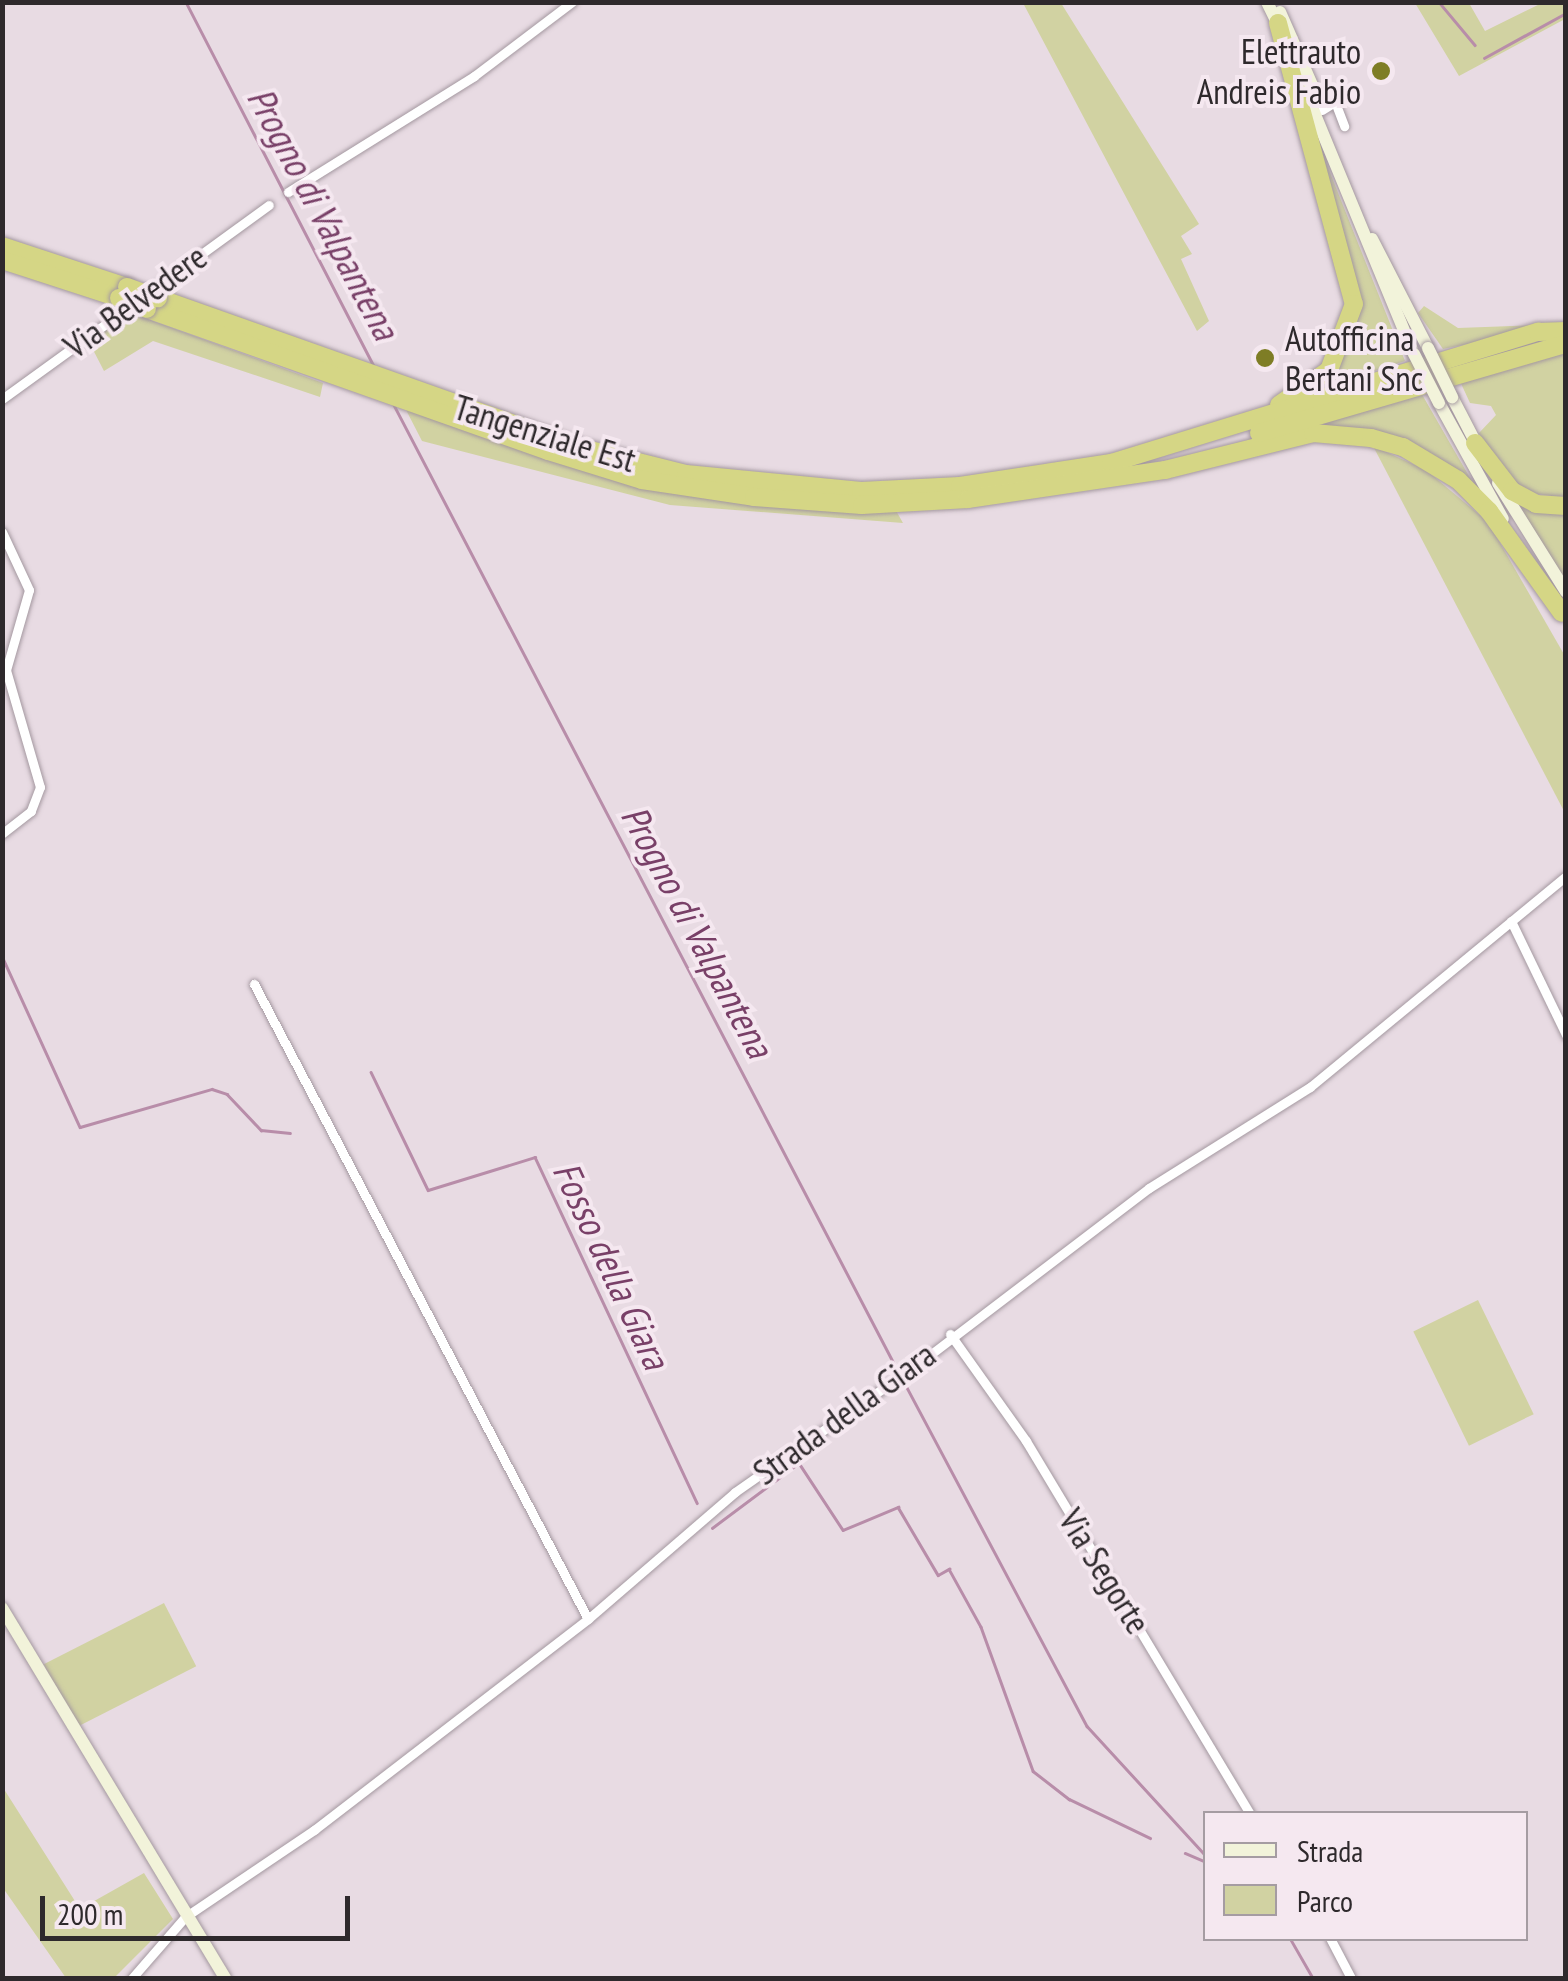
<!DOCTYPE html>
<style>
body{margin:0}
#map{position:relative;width:1568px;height:1981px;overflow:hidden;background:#e8dbe3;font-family:"PT Sans Narrow",sans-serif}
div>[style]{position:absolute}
.green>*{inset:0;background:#d1d2a2;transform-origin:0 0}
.stream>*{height:2.5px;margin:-1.25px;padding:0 1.25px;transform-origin:1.25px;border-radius:1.25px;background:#b88da9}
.roads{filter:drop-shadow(0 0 2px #a498a0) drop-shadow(0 0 2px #a498a0)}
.street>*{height:9px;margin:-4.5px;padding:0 4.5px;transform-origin:4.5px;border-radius:4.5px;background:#fff}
.secondary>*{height:12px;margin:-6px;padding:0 6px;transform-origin:6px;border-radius:6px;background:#f2f3da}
.highway>*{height:18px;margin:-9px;padding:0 9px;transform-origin:9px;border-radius:9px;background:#d5d685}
.bridges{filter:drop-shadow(0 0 2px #a498a0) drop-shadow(0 0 2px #a498a0)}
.secondary-bridge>*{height:12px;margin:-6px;padding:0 6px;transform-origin:6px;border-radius:6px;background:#f2f3da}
.highway-bridge>*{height:18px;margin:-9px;padding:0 9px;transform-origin:9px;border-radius:9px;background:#d5d685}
.dots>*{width:28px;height:28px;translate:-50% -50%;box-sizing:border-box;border:5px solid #f5e8f0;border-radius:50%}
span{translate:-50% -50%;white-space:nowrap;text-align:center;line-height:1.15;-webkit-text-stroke:8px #f5e8f0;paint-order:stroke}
.poi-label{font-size:35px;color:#2e292c}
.right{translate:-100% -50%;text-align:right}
.left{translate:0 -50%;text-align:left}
.street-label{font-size:35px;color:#2e292c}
.water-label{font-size:38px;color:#794068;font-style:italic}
.frame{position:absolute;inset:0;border:5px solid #2e292c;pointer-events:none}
.legend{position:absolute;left:1203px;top:1811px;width:325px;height:130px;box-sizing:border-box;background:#f5e8f0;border:2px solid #a59ca2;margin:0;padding:12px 18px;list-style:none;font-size:30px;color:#2e292c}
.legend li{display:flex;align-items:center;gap:20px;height:50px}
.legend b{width:50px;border:2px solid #a59ca2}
.scale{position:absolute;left:40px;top:1896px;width:310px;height:45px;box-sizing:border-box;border:5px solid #2e292c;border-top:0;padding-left:12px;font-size:30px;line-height:35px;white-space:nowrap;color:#2e292c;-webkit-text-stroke:8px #f5e8f0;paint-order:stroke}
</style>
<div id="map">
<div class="green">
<i style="clip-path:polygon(1023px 3px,1061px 3px,1199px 224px,1181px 236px,1192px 254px,1181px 259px,1209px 321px,1197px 331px)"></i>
<i style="clip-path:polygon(1415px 3px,1469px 3px,1485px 31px,1542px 3px,1565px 3px,1565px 19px,1459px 76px)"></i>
<i style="clip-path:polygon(1317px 140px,1405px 361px,1307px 393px,1352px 328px)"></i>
<i style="clip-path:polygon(1424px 306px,1458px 328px,1565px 324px,1443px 349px,1418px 313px)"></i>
<i style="clip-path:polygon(131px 313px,323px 383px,320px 397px,153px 341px,104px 371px,89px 342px)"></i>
<i style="clip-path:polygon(1546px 353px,1565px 353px,1565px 498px,1524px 492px,1496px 464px,1479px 433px,1496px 415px,1491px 406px,1470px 403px,1458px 377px)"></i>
<i style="clip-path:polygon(1420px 391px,1477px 490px,1427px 452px,1292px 430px)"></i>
<i style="clip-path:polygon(404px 406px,536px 453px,894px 507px,903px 523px,670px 505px,422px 441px)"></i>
<i style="clip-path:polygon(1373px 446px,1426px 470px,1488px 522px,1565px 656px,1565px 813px)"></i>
<i style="clip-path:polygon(1514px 502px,1565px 513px,1565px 586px)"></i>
<i style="left:1478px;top:1300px;width:127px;height:72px;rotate:64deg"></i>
<i style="left:164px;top:1603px;width:71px;height:135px;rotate:63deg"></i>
<i style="clip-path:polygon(2px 1786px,80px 1909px,144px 1873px,173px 1919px,114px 1978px,66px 1978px,3px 1888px)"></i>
</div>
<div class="stream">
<i style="left:186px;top:2px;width:411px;rotate:62.7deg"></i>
<i style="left:1439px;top:2px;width:56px;rotate:50.1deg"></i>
<i style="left:1484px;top:58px;width:94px;rotate:-28.8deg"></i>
<i style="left:394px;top:405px;width:1092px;rotate:62.45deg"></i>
<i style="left:2px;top:956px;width:188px;rotate:65.5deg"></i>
<i style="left:80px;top:1127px;width:137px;rotate:-16.1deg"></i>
<i style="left:212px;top:1089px;width:16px;rotate:18deg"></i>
<i style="left:227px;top:1094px;width:50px;rotate:46.6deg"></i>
<i style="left:261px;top:1130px;width:29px;rotate:6deg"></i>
<i style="left:371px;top:1072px;width:131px;rotate:64.2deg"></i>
<i style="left:428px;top:1190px;width:112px;rotate:-17.1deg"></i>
<i style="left:535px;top:1157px;width:382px;rotate:64.9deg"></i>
<i style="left:903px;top:1380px;width:392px;rotate:62deg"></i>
<i style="left:1087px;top:1726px;width:176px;rotate:47.5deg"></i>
<i style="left:712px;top:1528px;width:109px;rotate:-36.8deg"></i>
<i style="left:799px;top:1463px;width:80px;rotate:56.7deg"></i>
<i style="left:843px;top:1530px;width:60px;rotate:-22.7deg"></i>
<i style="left:898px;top:1507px;width:79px;rotate:59.5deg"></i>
<i style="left:938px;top:1575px;width:13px;rotate:-29deg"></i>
<i style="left:949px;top:1569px;width:66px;rotate:61.1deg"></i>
<i style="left:981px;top:1627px;width:153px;rotate:70.1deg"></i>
<i style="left:1033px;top:1771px;width:46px;rotate:37.9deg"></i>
<i style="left:1069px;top:1799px;width:90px;rotate:25.7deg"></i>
<i style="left:1185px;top:1853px;width:23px;rotate:23deg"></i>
<i style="left:1290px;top:1938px;width:46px;rotate:60.1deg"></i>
</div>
<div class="roads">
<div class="street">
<i style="left:1322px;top:110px;width:15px;rotate:-32deg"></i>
<i style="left:1335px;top:102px;width:26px;rotate:69deg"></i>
<i style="left:288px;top:192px;width:219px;rotate:-31.9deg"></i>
<i style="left:474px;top:76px;width:123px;rotate:-37.1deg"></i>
<i style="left:145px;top:295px;width:153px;rotate:-36deg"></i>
<i style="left:2px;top:399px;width:162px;rotate:-35.9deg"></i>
<i style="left:2px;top:532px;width:64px;rotate:65deg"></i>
<i style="left:29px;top:590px;width:83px;rotate:106deg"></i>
<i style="left:6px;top:670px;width:122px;rotate:73.8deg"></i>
<i style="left:40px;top:787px;width:26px;rotate:111deg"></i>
<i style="left:31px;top:811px;width:37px;rotate:142deg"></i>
<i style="left:1511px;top:921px;width:127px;rotate:64.2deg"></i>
<i style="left:254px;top:984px;width:717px;rotate:62.26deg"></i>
<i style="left:950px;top:1334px;width:131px;rotate:54.6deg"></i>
<i style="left:1026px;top:1441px;width:435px;rotate:59deg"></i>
<i style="left:1330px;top:1938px;width:45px;rotate:62.3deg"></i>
<i style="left:132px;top:1978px;width:81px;rotate:-49deg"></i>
<i style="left:185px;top:1917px;width:156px;rotate:-34deg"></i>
<i style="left:314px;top:1830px;width:346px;rotate:-37.6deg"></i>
<i style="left:588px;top:1619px;width:194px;rotate:-40.8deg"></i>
<i style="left:735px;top:1492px;width:223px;rotate:-35deg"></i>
<i style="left:918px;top:1364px;width:290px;rotate:-37.3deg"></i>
<i style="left:1149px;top:1188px;width:190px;rotate:-32.1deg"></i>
<i style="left:1310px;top:1087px;width:332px;rotate:-39.5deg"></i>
</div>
<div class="secondary">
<i style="left:1267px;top:2px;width:28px;rotate:64deg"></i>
<i style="left:1280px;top:12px;width:80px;rotate:66.3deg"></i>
<i style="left:1300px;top:78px;width:299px;rotate:67.6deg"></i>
<i style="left:1372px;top:239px;width:123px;rotate:62.8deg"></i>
<i style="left:1452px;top:397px;width:59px;rotate:62.6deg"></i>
<i style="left:1439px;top:403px;width:132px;rotate:61.1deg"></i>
<i style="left:1498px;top:483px;width:128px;rotate:58deg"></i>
<i style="left:2px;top:1608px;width:432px;rotate:58.9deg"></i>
</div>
<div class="highway">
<i style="left:1278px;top:23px;width:291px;rotate:74.9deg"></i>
<i style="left:1354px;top:304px;width:71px;rotate:110.7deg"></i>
<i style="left:1329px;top:370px;width:61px;rotate:145deg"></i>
<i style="left:2px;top:246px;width:132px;rotate:18.2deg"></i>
<i style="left:2px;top:260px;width:123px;rotate:18deg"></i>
<i style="left:158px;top:298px;width:450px;rotate:19.5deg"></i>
<i style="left:582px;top:448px;width:107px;rotate:14deg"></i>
<i style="left:686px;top:474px;width:176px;rotate:5.5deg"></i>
<i style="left:861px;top:491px;width:99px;rotate:-2.9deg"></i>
<i style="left:960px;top:486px;width:153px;rotate:-8.7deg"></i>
<i style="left:1111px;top:463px;width:447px;rotate:-17.1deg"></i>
<i style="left:1538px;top:332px;width:28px;rotate:-2deg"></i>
<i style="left:147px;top:309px;width:425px;rotate:19.5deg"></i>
<i style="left:548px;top:451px;width:98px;rotate:17.1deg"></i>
<i style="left:642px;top:480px;width:113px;rotate:8.6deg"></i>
<i style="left:754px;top:497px;width:108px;rotate:4.2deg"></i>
<i style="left:862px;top:505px;width:106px;rotate:-3.2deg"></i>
<i style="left:968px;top:499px;width:199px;rotate:-8.4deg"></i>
<i style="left:1165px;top:470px;width:153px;rotate:-14deg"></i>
<i style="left:1313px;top:433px;width:58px;rotate:4.9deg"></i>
<i style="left:1371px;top:438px;width:33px;rotate:16deg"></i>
<i style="left:1403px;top:447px;width:64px;rotate:31deg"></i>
<i style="left:1458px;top:480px;width:44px;rotate:45deg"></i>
<i style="left:1489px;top:511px;width:125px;rotate:54.4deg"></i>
<i style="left:1259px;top:433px;width:320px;rotate:-16.2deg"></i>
<i style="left:1475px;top:443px;width:61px;rotate:52.4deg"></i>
<i style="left:1512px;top:491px;width:27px;rotate:28deg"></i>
<i style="left:1536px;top:504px;width:30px;rotate:4deg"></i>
</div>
</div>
<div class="bridges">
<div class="secondary-bridge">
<i style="left:1428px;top:348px;width:55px;rotate:63.9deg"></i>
<i style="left:1414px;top:354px;width:55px;rotate:63deg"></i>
</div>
<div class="highway-bridge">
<i style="left:127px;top:287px;width:33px;rotate:20deg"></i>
<i style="left:119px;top:298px;width:30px;rotate:21deg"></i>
</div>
</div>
<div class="dots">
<i style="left:1381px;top:71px;background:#7e7d25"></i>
<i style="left:1265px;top:358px;background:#7e7d25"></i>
</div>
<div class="poi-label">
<span class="right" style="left:1361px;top:71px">Elettrauto<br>Andreis Fabio</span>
<span class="left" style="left:1285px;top:358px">Autofficina<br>Bertani Snc</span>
</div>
<div class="street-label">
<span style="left:135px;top:301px;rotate:-36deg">Via Belvedere</span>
<span style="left:545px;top:433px;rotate:17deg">Tangenziale Est</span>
<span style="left:844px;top:1413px;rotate:-36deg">Strada della Giara</span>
<span style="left:1105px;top:1571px;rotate:58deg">Via Segorte</span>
</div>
<div class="water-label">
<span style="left:324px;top:213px;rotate:62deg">Progno di Valpantena</span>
<span style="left:698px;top:931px;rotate:62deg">Progno di Valpantena</span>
<span style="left:612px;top:1265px;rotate:65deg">Fosso della Giara</span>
</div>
<div class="frame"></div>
<ul class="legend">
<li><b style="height:12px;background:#f2f3da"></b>Strada</li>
<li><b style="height:28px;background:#d1d2a2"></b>Parco</li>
</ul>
<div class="scale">200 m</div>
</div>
